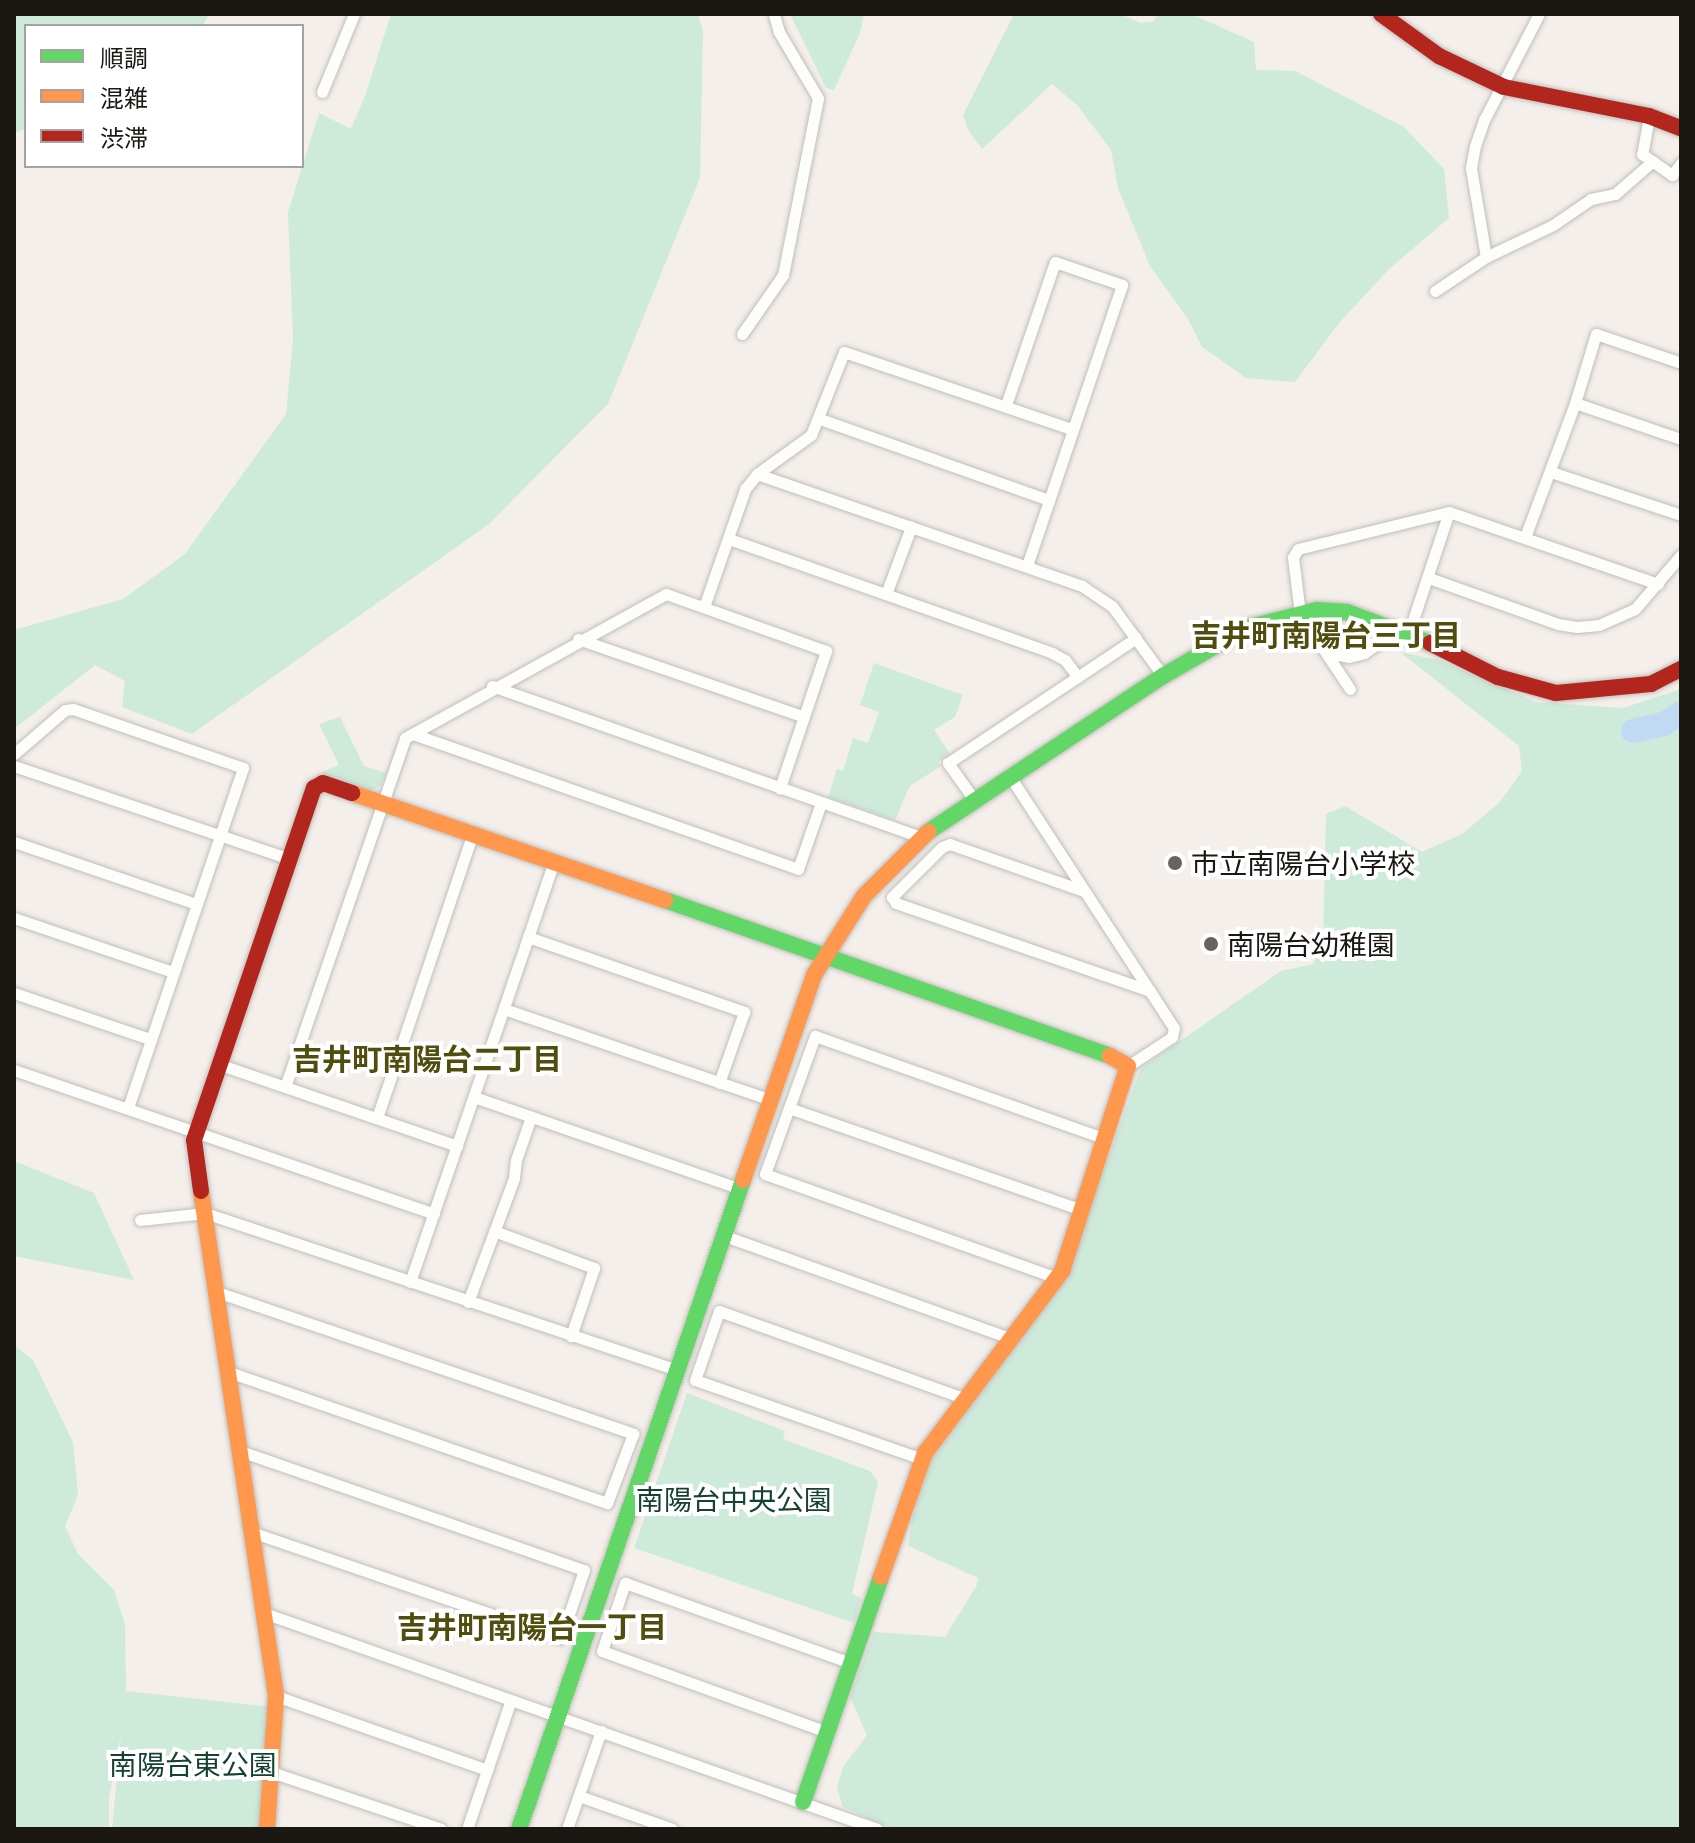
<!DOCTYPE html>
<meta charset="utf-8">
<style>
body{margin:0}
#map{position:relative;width:1695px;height:1843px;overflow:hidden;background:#f4efea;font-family:"Exo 2","Noto Sans JP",sans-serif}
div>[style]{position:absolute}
.green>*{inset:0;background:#ceeada}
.river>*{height:24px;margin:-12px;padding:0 12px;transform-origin:12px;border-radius:12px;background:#c1daf3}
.roads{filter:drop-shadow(0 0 2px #c1beba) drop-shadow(0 0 2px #c1beba)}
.street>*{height:11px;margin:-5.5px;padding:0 5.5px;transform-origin:5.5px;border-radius:5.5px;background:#fdfdfc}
.fast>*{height:16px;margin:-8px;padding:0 8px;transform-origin:8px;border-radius:8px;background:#63d668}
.slow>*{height:16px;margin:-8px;padding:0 8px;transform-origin:8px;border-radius:8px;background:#ff974d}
.jam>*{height:16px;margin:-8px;padding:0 8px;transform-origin:8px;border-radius:8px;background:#b3261e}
.dots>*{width:22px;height:22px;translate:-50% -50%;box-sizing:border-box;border:4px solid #fff;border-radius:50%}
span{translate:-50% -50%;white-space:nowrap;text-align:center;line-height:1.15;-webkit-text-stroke:8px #fff;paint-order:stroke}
.poi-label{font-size:28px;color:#1b1814}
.left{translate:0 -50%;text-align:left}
.park-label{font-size:28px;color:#154231}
.neighbourhood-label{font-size:30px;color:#504e0f;font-weight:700}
.frame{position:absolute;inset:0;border:16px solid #1b1814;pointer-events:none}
.legend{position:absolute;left:24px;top:24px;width:280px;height:144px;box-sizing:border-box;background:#fff;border:2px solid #a4a3a1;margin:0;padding:10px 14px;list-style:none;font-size:24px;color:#1b1814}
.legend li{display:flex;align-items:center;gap:16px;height:40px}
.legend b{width:40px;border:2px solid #a4a3a1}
</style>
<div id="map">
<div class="green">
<i style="clip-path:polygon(14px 14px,209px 14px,203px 26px,26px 26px,26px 129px,14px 133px)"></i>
<i style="clip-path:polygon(391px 14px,698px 14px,703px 31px,700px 178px,608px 404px,489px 524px,192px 734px,122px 707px,125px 681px,95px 665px,14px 729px,14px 630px,123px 599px,185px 554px,286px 414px,293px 339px,288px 212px,319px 113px,351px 129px,365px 96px)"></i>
<i style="clip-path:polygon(790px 14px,864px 14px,860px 33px,834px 90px,826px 88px)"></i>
<i style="clip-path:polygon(1014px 14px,1120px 14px,1140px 23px,1154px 21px,1158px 14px,1191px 14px,1254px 42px,1256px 70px,1295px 71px,1404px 127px,1444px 169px,1449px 218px,1389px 269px,1339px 323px,1295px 382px,1246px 378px,1202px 347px,1188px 319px,1150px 266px,1118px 188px,1111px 150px,1077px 105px,1052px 84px,982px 149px,969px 132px,963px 115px)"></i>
<i style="clip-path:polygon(1400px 652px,1438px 660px,1536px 702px,1623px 708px,1681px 689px,1681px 1829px,892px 1829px,843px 1807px,837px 1788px,843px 1767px,867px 1735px,850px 1697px,874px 1632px,945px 1637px,977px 1585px,978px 1578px,908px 1546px,912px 1519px,932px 1459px,1064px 1280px,1141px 1068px,1281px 971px,1313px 964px,1323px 944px,1326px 814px,1345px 806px,1422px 852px,1462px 834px,1499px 803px,1522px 771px,1519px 746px)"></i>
<i style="clip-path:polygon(874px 663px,963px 695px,955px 717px,934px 730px,950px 754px,938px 762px,941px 766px,910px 786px,895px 820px,828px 797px,837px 769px,843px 771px,853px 738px,868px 743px,879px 712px,860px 705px)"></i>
<i style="clip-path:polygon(340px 717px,364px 766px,386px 773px,380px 786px,371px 791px,320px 773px,339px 765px,319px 724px)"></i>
<i style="clip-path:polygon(14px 1161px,94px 1193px,134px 1280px,14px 1256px)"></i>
<i style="clip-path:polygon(14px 1345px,33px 1360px,73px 1442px,78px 1495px,65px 1526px,78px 1554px,114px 1590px,125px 1624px,126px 1691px,271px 1707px,263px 1829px,112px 1829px,121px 1734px,109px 1798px,109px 1829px,14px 1829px)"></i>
<i style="clip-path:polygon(687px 1393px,785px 1431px,783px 1439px,870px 1471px,878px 1482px,852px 1594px,861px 1598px,854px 1623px,634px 1548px)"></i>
</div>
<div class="river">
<i style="left:1633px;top:731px;width:32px;rotate:-13deg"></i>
<i style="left:1664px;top:724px;width:20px;rotate:-33deg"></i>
</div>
<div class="roads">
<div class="street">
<i style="left:322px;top:92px;width:84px;rotate:-67.7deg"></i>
<i style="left:1649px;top:116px;width:39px;rotate:100deg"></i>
<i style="left:1642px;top:154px;width:37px;rotate:35deg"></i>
<i style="left:1672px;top:175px;width:15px;rotate:-53deg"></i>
<i style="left:1486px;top:257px;width:90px;rotate:-99.6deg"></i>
<i style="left:1471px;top:168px;width:22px;rotate:-80deg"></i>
<i style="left:1475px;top:146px;width:28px;rotate:-71deg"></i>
<i style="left:1484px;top:120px;width:119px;rotate:-62.6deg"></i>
<i style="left:1435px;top:291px;width:61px;rotate:-33.7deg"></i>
<i style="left:1486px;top:257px;width:74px;rotate:-25.5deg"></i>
<i style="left:1553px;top:225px;width:46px;rotate:-34.4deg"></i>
<i style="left:1591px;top:199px;width:25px;rotate:-12deg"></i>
<i style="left:1615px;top:194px;width:50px;rotate:-41deg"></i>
<i style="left:742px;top:334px;width:72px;rotate:-55.2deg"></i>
<i style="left:783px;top:275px;width:180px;rotate:-78.8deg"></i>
<i style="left:818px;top:98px;width:77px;rotate:-120.6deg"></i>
<i style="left:779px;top:32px;width:19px;rotate:-106deg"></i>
<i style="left:1575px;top:403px;width:112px;rotate:18.8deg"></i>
<i style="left:1006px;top:405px;width:151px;rotate:-71.1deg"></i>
<i style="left:1055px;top:262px;width:71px;rotate:18.9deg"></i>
<i style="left:1122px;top:285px;width:297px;rotate:108.7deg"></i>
<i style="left:820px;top:419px;width:243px;rotate:19.5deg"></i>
<i style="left:1551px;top:472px;width:137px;rotate:18.3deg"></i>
<i style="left:757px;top:474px;width:344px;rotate:19deg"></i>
<i style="left:1082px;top:586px;width:36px;rotate:34deg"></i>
<i style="left:1112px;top:606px;width:87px;rotate:53.9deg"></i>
<i style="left:1525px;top:537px;width:143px;rotate:-69.5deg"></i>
<i style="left:1575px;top:403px;width:72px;rotate:-73.1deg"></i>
<i style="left:1596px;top:334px;width:90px;rotate:18.8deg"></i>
<i style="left:729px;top:539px;width:343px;rotate:19.4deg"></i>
<i style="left:1052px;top:653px;width:15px;rotate:28deg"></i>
<i style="left:1065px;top:660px;width:21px;rotate:53deg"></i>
<i style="left:1429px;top:578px;width:137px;rotate:19.6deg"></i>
<i style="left:1558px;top:624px;width:19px;rotate:9deg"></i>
<i style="left:1577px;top:627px;width:22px;rotate:-5deg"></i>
<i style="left:1599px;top:625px;width:39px;rotate:-24deg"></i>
<i style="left:1635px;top:609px;width:71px;rotate:-49.6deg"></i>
<i style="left:886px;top:594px;width:72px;rotate:-69.5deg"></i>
<i style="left:704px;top:607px;width:125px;rotate:-70.8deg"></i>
<i style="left:745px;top:489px;width:19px;rotate:-51deg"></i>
<i style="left:757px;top:474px;width:67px;rotate:-35.8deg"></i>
<i style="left:811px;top:435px;width:89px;rotate:-68.3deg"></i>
<i style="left:844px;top:352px;width:240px;rotate:18.7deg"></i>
<i style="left:1409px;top:632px;width:126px;rotate:-71.6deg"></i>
<i style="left:578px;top:639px;width:239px;rotate:19deg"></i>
<i style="left:1327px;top:653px;width:22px;rotate:10deg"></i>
<i style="left:1349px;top:657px;width:16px;rotate:-15deg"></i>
<i style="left:1364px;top:653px;width:21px;rotate:-35deg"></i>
<i style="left:1381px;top:641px;width:18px;rotate:-56deg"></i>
<i style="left:492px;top:686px;width:455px;rotate:19.4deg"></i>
<i style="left:1350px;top:689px;width:90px;rotate:-123.7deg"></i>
<i style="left:1300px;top:614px;width:57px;rotate:-97deg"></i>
<i style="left:1293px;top:557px;width:9px;rotate:-58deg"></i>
<i style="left:1298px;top:549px;width:155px;rotate:-13.8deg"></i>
<i style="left:1449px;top:512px;width:221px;rotate:19deg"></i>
<i style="left:413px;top:734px;width:408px;rotate:19.3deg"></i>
<i style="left:798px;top:869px;width:70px;rotate:-70.8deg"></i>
<i style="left:14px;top:754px;width:67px;rotate:-40.8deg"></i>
<i style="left:65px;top:710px;width:8px;rotate:-7deg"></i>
<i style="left:73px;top:709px;width:180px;rotate:19.1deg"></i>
<i style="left:243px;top:768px;width:359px;rotate:108.7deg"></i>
<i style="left:14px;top:766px;width:289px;rotate:18.6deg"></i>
<i style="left:1011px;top:778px;width:298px;rotate:56.9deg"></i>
<i style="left:1174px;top:1028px;width:9px;rotate:103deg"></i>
<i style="left:1172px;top:1037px;width:53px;rotate:146.6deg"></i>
<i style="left:975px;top:801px;width:47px;rotate:-125.4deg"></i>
<i style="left:948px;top:763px;width:226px;rotate:-33.6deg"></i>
<i style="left:14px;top:842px;width:192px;rotate:18.8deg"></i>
<i style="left:1084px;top:891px;width:142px;rotate:-160.7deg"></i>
<i style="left:950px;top:844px;width:9px;rotate:159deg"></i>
<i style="left:942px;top:847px;width:71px;rotate:135deg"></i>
<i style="left:892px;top:897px;width:7px;rotate:56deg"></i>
<i style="left:896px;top:903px;width:269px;rotate:19.1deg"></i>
<i style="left:14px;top:918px;width:168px;rotate:18.8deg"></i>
<i style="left:528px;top:937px;width:229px;rotate:19.1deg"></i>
<i style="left:744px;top:1012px;width:75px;rotate:109.4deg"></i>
<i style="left:14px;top:993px;width:144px;rotate:18.7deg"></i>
<i style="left:504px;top:1009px;width:280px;rotate:18.8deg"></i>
<i style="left:218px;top:1064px;width:253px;rotate:18.9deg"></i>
<i style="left:14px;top:1070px;width:444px;rotate:18.9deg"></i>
<i style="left:285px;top:1087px;width:369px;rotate:-71deg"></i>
<i style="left:405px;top:738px;width:298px;rotate:-28.9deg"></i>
<i style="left:666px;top:594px;width:170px;rotate:19.6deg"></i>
<i style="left:826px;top:651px;width:145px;rotate:108.6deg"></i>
<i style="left:474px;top:1097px;width:279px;rotate:19deg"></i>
<i style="left:789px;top:1108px;width:310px;rotate:19.2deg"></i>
<i style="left:377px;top:1118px;width:299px;rotate:-71.4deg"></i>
<i style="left:140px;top:1220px;width:65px;rotate:-6.1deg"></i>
<i style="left:205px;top:1213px;width:496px;rotate:18.4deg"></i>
<i style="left:494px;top:1231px;width:107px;rotate:20.3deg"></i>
<i style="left:594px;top:1268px;width:72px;rotate:108.7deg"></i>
<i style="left:722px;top:1235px;width:308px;rotate:19.7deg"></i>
<i style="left:1057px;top:1278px;width:310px;rotate:-160.4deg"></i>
<i style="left:765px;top:1174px;width:147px;rotate:-70.1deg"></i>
<i style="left:815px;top:1036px;width:309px;rotate:19.5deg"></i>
<i style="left:410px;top:1282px;width:442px;rotate:-71.1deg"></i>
<i style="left:217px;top:1292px;width:440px;rotate:18.8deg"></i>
<i style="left:633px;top:1434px;width:74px;rotate:110.6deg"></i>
<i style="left:607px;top:1503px;width:401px;rotate:-160.9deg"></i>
<i style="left:468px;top:1302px;width:132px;rotate:-69.6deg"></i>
<i style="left:514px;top:1178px;width:18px;rotate:-84deg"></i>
<i style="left:516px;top:1160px;width:46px;rotate:-70.8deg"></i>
<i style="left:240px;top:1451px;width:364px;rotate:19.1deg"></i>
<i style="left:584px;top:1570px;width:72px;rotate:108.7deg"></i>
<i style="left:561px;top:1638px;width:327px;rotate:-161.1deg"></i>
<i style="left:922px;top:1459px;width:240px;rotate:-160.8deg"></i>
<i style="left:695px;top:1380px;width:73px;rotate:-70.8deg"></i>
<i style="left:719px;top:1311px;width:262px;rotate:19.6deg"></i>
<i style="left:264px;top:1613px;width:650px;rotate:19.41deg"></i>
<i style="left:276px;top:1696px;width:224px;rotate:19.3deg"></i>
<i style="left:827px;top:1732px;width:239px;rotate:-160.2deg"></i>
<i style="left:602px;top:1651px;width:72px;rotate:-71.3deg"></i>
<i style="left:625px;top:1583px;width:240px;rotate:19.5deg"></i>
<i style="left:271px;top:1772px;width:179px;rotate:18.5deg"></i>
<i style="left:579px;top:1796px;width:99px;rotate:19.5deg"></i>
<i style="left:467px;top:1829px;width:136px;rotate:-71.2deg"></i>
<i style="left:567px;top:1829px;width:104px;rotate:-70.9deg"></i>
</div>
<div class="fast">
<i style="left:928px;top:832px;width:282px;rotate:-33.6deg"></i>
<i style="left:1163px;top:676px;width:96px;rotate:-30deg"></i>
<i style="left:1246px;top:628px;width:73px;rotate:-14.2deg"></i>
<i style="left:1317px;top:610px;width:30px;rotate:4deg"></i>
<i style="left:1347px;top:612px;width:89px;rotate:20.5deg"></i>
<i style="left:665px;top:900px;width:472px;rotate:19.3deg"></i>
<i style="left:803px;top:1802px;width:238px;rotate:-70.9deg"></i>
<i style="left:519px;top:1829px;width:687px;rotate:-70.96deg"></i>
</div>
<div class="slow">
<i style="left:352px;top:793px;width:331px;rotate:18.9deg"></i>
<i style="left:743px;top:1180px;width:217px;rotate:-70.9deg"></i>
<i style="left:814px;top:975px;width:93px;rotate:-57.7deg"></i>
<i style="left:864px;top:896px;width:91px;rotate:-45deg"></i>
<i style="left:201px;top:1191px;width:511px;rotate:81.55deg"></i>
<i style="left:276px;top:1696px;width:133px;rotate:93.9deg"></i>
<i style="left:881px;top:1577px;width:132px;rotate:-70.5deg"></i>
<i style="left:925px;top:1453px;width:228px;rotate:-53deg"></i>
<i style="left:1062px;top:1271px;width:215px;rotate:-72.2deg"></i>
<i style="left:1128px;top:1066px;width:21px;rotate:-151deg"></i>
</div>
<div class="jam">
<i style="left:1381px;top:14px;width:72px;rotate:35.9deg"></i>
<i style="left:1439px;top:56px;width:72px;rotate:25.5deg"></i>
<i style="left:1504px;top:87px;width:148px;rotate:11.3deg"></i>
<i style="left:1649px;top:116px;width:34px;rotate:21deg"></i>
<i style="left:1430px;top:643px;width:76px;rotate:26.6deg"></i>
<i style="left:1498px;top:677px;width:60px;rotate:15.4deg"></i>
<i style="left:1556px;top:693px;width:95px;rotate:-5.4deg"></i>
<i style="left:1651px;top:684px;width:34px;rotate:-27deg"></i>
<i style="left:201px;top:1191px;width:51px;rotate:-97.8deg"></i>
<i style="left:194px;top:1140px;width:372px;rotate:-71.2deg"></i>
<i style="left:314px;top:788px;width:10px;rotate:-29deg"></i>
<i style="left:323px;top:783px;width:31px;rotate:19deg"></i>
</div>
</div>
<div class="dots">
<i style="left:1175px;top:863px;background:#67635f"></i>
<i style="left:1211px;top:944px;background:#67635f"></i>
</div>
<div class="poi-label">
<span class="left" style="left:1191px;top:863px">市立南陽台小学校</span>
<span class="left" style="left:1227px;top:944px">南陽台幼稚園</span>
</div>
<div class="park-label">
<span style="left:734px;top:1499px">南陽台中央公園</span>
<span style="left:193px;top:1764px">南陽台東公園</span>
</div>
<div class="neighbourhood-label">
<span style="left:1326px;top:634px">吉井町南陽台三丁目</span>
<span style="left:427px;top:1058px">吉井町南陽台二丁目</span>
<span style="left:532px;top:1626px">吉井町南陽台一丁目</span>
</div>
<div class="frame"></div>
<ul class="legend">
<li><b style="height:10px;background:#63d668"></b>順調</li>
<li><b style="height:10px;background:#ff974d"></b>混雑</li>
<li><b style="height:10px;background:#b3261e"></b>渋滞</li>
</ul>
</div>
